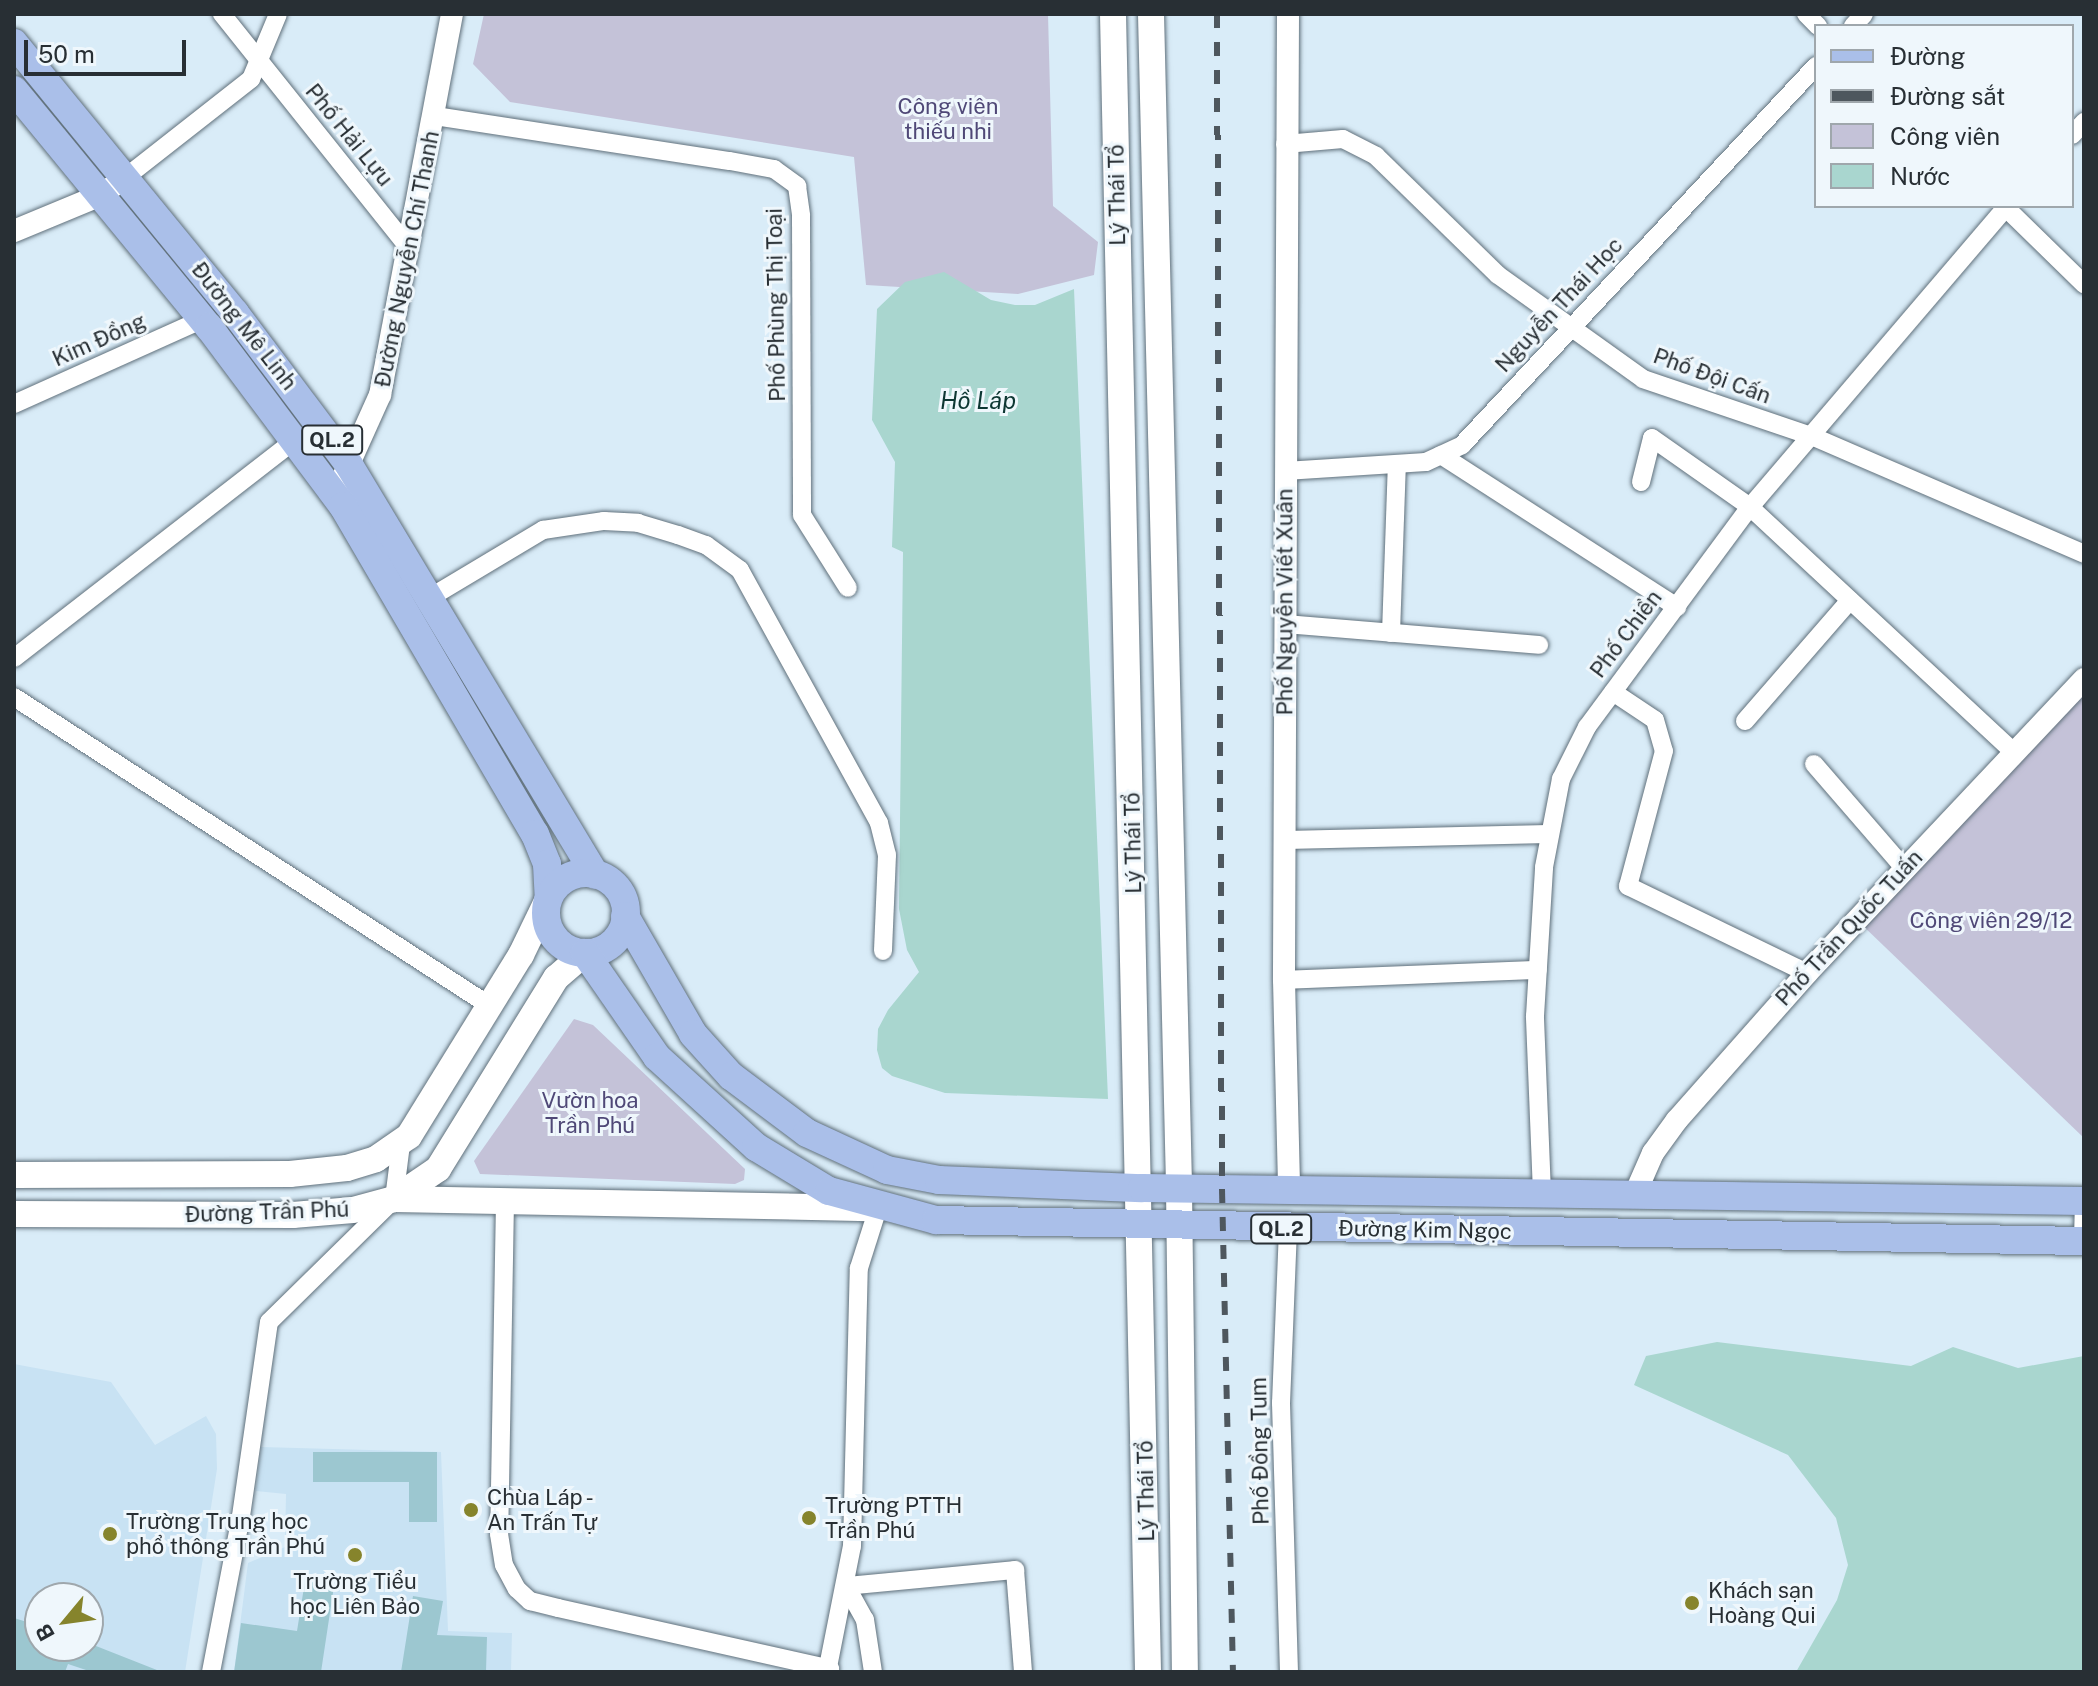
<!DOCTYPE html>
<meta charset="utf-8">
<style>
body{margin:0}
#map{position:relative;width:2098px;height:1686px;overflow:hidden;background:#d9ecf8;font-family:"Public Sans",sans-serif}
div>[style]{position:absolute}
.built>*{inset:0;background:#c8e2f3}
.green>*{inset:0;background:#c4c2d8}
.water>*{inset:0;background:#a9d6cf}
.building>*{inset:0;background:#9cc7d0}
.roads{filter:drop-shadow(0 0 2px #60707b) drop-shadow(0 0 2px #60707b)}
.minor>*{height:18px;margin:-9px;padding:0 9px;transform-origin:9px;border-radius:9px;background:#fff}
.tertiary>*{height:22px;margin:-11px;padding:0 11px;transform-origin:11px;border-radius:11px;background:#fff}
.secondary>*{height:26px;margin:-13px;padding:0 13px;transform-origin:13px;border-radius:13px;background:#fff}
.primary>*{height:28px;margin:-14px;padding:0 14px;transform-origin:14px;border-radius:14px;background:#aabfe9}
.primary>.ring{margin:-14px;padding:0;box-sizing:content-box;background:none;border:28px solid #aabfe9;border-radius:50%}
.rail>*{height:6px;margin-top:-3px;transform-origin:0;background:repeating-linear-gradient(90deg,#4e575e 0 14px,transparent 0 28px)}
.dots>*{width:22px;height:22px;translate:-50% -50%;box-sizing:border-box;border:4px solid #eff7fc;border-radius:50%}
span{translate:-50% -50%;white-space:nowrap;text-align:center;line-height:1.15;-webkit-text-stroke:6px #eff7fc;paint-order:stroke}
.shield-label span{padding:2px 6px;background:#eff7fc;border:2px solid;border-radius:6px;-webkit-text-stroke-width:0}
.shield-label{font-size:20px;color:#282f34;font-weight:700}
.park-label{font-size:22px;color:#4f4877}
.street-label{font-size:22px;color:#282f34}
.poi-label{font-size:22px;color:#282f34}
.left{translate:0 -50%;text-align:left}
.water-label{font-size:24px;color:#0d3733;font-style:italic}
.frame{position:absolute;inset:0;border:16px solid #282f34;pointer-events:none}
.legend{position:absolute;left:1814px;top:24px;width:260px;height:184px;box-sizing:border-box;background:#eff7fc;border:2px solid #9fa7ac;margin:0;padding:10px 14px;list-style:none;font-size:24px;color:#282f34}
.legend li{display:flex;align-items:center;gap:16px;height:40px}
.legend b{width:40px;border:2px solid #9fa7ac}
.north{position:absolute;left:24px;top:1582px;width:80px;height:80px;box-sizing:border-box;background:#eff7fc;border:2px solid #9fa7ac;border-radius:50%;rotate:241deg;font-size:22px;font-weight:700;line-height:32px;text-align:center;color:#282f34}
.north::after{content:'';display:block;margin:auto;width:28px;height:36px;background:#86842c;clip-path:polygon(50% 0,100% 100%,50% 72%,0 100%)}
.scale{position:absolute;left:24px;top:40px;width:162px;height:36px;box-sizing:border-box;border:4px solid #282f34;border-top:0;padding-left:10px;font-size:24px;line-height:28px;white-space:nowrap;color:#282f34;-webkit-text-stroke:6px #eff7fc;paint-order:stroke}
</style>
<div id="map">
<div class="built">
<i style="clip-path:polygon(evenodd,14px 1364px,111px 1382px,155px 1445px,206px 1416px,216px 1434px,217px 1469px,185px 1672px,14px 1672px,14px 1364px,40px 1598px,88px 1598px,88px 1646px,40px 1646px,40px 1598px)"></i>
<i style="clip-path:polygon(261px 1447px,441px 1452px,448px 1631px,512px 1633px,511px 1672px,234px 1672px,248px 1563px,285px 1547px,286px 1494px,256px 1491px)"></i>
</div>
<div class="green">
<i style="clip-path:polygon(484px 14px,1048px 14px,1053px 206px,1098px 242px,1094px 275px,1018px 294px,866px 285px,854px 157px,510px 102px,473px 64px)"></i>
<i style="clip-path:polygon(2084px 688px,2084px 1138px,1860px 923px)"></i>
<i style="clip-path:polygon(574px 1019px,593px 1025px,745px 1169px,744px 1180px,735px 1184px,480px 1174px,474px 1161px)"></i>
</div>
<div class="water">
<i style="clip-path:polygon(944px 272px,991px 300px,1015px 305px,1035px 305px,1074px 289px,1108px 1099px,945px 1093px,892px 1076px,882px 1068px,877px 1050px,878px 1029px,888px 1010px,919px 972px,907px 950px,899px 909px,903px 552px,892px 547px,895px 462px,872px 420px,877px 309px,905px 282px)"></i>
<i style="clip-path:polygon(1717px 1342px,1911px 1366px,1953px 1347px,2018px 1368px,2084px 1356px,2084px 1672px,1796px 1672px,1837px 1600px,1848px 1565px,1836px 1518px,1788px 1455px,1634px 1385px,1646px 1356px)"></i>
</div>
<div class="building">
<i style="clip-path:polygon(313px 1452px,437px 1452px,437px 1522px,409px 1522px,409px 1482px,313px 1482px)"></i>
<i style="clip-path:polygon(305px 1581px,334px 1586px,321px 1672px,234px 1672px,241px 1623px,297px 1631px)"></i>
<i style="clip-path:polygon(413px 1596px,443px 1601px,437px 1635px,487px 1637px,486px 1672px,401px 1672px)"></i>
<i style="clip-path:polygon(14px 1618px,40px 1626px,40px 1646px,96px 1646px,162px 1672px,92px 1672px,68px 1664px,65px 1672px,14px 1672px)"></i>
</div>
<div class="roads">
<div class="minor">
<i style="left:222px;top:14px;width:300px;rotate:51.4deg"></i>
<i style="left:1806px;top:14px;width:17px;rotate:45deg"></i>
<i style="left:1853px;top:26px;width:16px;rotate:-47deg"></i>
<i style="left:435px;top:116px;width:298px;rotate:8.7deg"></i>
<i style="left:730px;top:161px;width:45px;rotate:10.3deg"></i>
<i style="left:774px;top:169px;width:29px;rotate:36deg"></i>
<i style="left:797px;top:186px;width:30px;rotate:82deg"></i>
<i style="left:801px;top:216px;width:299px;rotate:89.8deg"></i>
<i style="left:802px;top:515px;width:86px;rotate:57.8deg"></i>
<i style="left:2072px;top:135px;width:18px;rotate:-47deg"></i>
<i style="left:1285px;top:144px;width:58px;rotate:-4.9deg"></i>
<i style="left:1343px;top:139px;width:37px;rotate:27deg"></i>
<i style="left:1376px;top:156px;width:170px;rotate:44.3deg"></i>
<i style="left:1498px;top:275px;width:178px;rotate:35.6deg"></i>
<i style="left:1643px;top:379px;width:181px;rotate:18.7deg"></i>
<i style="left:1814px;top:437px;width:294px;rotate:23.4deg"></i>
<i style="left:126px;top:177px;width:159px;rotate:-38.1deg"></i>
<i style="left:251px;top:79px;width:70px;rotate:-67.4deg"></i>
<i style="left:2004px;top:206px;width:112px;rotate:44.3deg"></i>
<i style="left:14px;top:404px;width:207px;rotate:-24.2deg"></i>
<i style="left:1441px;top:455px;width:281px;rotate:32.8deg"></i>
<i style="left:1285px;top:471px;width:141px;rotate:-3.7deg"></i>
<i style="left:1426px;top:462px;width:40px;rotate:-25deg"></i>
<i style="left:1462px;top:445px;width:519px;rotate:-46.95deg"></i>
<i style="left:1641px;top:482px;width:45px;rotate:-76deg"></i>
<i style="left:1652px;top:438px;width:120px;rotate:35.1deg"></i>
<i style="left:1750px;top:507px;width:360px;rotate:42.9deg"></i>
<i style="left:431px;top:597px;width:131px;rotate:-30.9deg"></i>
<i style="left:543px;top:530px;width:62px;rotate:-8.4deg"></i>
<i style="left:604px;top:521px;width:34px;rotate:3deg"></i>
<i style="left:638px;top:523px;width:42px;rotate:16.7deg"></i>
<i style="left:678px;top:535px;width:30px;rotate:20deg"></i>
<i style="left:706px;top:545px;width:42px;rotate:36.3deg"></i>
<i style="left:740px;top:570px;width:289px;rotate:61.2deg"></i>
<i style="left:879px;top:823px;width:33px;rotate:76deg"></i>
<i style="left:887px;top:855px;width:96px;rotate:92.4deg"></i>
<i style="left:1285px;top:624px;width:255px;rotate:4.7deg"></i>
<i style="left:1391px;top:633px;width:169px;rotate:-88deg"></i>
<i style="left:14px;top:658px;width:357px;rotate:-37.8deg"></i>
<i style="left:1613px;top:692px;width:50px;rotate:33.7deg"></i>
<i style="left:1655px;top:720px;width:32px;rotate:74deg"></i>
<i style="left:1664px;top:751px;width:140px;rotate:104.9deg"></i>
<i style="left:1628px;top:886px;width:199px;rotate:25.9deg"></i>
<i style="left:14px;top:697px;width:568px;rotate:32.99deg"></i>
<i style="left:1745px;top:721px;width:160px;rotate:-49deg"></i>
<i style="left:1814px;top:764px;width:138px;rotate:49.1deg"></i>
<i style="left:1284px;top:840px;width:266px;rotate:-1.3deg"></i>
<i style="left:1284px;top:980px;width:254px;rotate:-2.3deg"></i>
<i style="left:1542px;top:1193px;width:177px;rotate:-92.3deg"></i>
<i style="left:1535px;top:1016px;width:149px;rotate:-86.5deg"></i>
<i style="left:1544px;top:867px;width:90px;rotate:-79.1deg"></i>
<i style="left:1561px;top:779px;width:58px;rotate:-63.4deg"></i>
<i style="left:1587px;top:727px;width:274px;rotate:-53.5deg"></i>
<i style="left:1750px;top:507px;width:396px;rotate:-49.5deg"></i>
<i style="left:505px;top:1201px;width:333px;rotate:91deg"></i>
<i style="left:499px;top:1534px;width:31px;rotate:81deg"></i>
<i style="left:504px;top:1565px;width:27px;rotate:62deg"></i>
<i style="left:517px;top:1589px;width:18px;rotate:43deg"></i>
<i style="left:530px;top:1601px;width:29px;rotate:14deg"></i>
<i style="left:558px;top:1608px;width:279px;rotate:12.6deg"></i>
<i style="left:1288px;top:1229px;width:174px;rotate:92.3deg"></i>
<i style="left:1281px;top:1403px;width:269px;rotate:88.3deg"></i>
<i style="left:2083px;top:1241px;width:41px;rotate:-88.6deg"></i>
<i style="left:211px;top:1672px;width:159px;rotate:-79.1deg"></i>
<i style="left:241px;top:1516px;width:196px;rotate:-81.8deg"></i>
<i style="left:269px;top:1322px;width:175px;rotate:-44.5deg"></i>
<i style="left:394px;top:1199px;width:55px;rotate:-82.7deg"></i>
<i style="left:827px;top:1672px;width:128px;rotate:-78.8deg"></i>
<i style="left:852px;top:1546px;width:278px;rotate:-88.6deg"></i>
<i style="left:859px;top:1268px;width:63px;rotate:-72.4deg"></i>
<i style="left:873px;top:1672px;width:53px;rotate:-98.7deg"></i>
<i style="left:865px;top:1620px;width:39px;rotate:-119deg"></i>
<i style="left:846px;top:1586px;width:170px;rotate:-5.4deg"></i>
<i style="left:1015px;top:1570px;width:102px;rotate:85.5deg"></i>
</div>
<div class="tertiary">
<i style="left:1288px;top:14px;width:966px;rotate:90.24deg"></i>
<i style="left:1284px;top:980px;width:209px;rotate:88.6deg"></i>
<i style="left:14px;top:231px;width:94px;rotate:-22.5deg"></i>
<i style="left:101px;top:195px;width:31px;rotate:-36deg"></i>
<i style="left:335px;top:495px;width:110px;rotate:-65.8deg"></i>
<i style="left:380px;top:395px;width:388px;rotate:-79.3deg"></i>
<i style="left:1635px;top:1194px;width:45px;rotate:-66.3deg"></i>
<i style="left:1653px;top:1153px;width:41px;rotate:-54deg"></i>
<i style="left:1677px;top:1120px;width:196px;rotate:-48.5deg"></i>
<i style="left:1807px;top:973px;width:404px;rotate:-46.7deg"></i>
</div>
<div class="secondary">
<i style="left:1113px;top:14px;width:1658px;rotate:88.79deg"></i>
<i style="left:1151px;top:14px;width:1175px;rotate:88.63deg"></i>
<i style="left:1179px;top:1189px;width:483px;rotate:89.3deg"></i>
<i style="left:14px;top:1175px;width:276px;rotate:-0.2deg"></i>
<i style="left:290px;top:1174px;width:57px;rotate:-6deg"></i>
<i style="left:347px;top:1168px;width:30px;rotate:-17deg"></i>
<i style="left:376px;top:1159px;width:40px;rotate:-34.9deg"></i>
<i style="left:409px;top:1136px;width:213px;rotate:-58.3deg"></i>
<i style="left:521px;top:955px;width:64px;rotate:-64.2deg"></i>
<i style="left:394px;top:1199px;width:477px;rotate:1.1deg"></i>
<i style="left:14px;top:1214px;width:279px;rotate:0.2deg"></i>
<i style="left:293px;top:1215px;width:60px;rotate:-4.8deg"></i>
<i style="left:353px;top:1210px;width:42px;rotate:-15deg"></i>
<i style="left:394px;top:1199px;width:53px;rotate:-34.3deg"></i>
<i style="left:438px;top:1169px;width:225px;rotate:-58.3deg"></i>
<i style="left:556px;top:978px;width:38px;rotate:-41deg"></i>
</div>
<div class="primary">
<i style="left:14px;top:43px;width:349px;rotate:50.7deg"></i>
<i style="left:235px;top:313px;width:190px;rotate:53.1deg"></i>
<i style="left:349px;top:465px;width:478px;rotate:59deg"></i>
<i style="left:14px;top:90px;width:307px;rotate:50.6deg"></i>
<i style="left:209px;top:327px;width:224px;rotate:53.2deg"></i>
<i style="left:343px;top:506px;width:380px;rotate:59.7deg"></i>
<i style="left:535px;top:834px;width:32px;rotate:68deg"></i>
<i style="left:547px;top:864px;width:33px;rotate:87deg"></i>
<i class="ring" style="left:546px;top:873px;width:52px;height:52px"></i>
<i style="left:625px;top:916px;width:136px;rotate:60deg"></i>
<i style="left:693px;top:1034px;width:57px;rotate:47.9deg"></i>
<i style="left:731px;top:1076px;width:95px;rotate:36.9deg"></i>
<i style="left:807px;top:1133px;width:88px;rotate:24.8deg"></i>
<i style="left:887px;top:1170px;width:53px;rotate:10.9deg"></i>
<i style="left:939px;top:1180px;width:203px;rotate:2.3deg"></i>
<i style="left:1142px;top:1188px;width:942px;rotate:0.79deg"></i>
<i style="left:585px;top:953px;width:126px;rotate:55.3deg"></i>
<i style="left:657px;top:1057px;width:134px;rotate:42.3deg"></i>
<i style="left:756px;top:1147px;width:85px;rotate:31.1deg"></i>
<i style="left:829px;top:1191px;width:111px;rotate:15.2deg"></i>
<i style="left:936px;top:1220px;width:1148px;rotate:1.05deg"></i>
</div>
</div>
<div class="rail">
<i style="left:1217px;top:14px;width:1175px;rotate:89.76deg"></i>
<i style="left:1222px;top:1189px;width:483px;rotate:88.7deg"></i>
</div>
<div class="dots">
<i style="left:471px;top:1510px;background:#86842c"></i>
<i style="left:809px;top:1518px;background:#86842c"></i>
<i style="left:110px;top:1534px;background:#86842c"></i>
<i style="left:355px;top:1555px;background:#86842c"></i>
<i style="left:1692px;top:1603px;background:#86842c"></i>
</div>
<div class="shield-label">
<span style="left:332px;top:440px">QL.2</span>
<span style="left:1281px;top:1229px">QL.2</span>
</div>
<div class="park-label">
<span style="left:948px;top:119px">Công viên<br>thiếu nhi</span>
<span style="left:1991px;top:921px">Công viên 29/12</span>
<span style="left:590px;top:1113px">Vườn hoa<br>Trần Phú</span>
</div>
<div class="street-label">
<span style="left:349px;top:135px;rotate:51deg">Phố Hải Lựu</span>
<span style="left:1117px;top:195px;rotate:-91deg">Lý Thái Tổ</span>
<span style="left:407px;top:259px;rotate:-79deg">Đường Nguyễn Chí Thanh</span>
<span style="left:776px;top:305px;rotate:-91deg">Phố Phùng Thị Toại</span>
<span style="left:1559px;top:305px;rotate:-47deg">Nguyễn Thái Học</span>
<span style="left:244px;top:326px;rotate:52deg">Đường Mê Linh</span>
<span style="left:99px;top:340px;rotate:-24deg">Kim Đồng</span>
<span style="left:1712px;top:376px;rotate:20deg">Phố Đội Cấn</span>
<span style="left:1285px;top:602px;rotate:-90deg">Phố Nguyễn Viết Xuân</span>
<span style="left:1626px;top:634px;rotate:-53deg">Phố Chiền</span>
<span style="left:1133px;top:843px;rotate:-91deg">Lý Thái Tổ</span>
<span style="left:1849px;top:928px;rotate:-47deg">Phố Trần Quốc Tuấn</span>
<span style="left:267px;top:1212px;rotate:-2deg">Đường Trần Phú</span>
<span style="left:1425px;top:1230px;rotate:1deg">Đường Kim Ngọc</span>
<span style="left:1260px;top:1451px;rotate:-91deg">Phố Đồng Tum</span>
<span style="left:1146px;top:1491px;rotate:-91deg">Lý Thái Tổ</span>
</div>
<div class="poi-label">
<span class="left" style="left:487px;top:1510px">Chùa Láp -<br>An Trấn Tự</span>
<span class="left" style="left:825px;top:1518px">Trường PTTH<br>Trần Phú</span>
<span class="left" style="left:126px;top:1534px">Trường Trung học<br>phổ thông Trần Phú</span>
<span style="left:355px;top:1594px">Trường Tiểu<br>học Liên Bảo</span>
<span class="left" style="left:1708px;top:1603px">Khách sạn<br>Hoàng Qui</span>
</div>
<div class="water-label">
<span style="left:978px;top:401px">Hồ Láp</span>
</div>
<div class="frame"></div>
<ul class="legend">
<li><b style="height:10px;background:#aabfe9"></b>Đường</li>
<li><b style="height:10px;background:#4e575e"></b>Đường sắt</li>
<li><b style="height:22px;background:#c4c2d8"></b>Công viên</li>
<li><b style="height:22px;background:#a9d6cf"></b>Nước</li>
</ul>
<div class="north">B</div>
<div class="scale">50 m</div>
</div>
